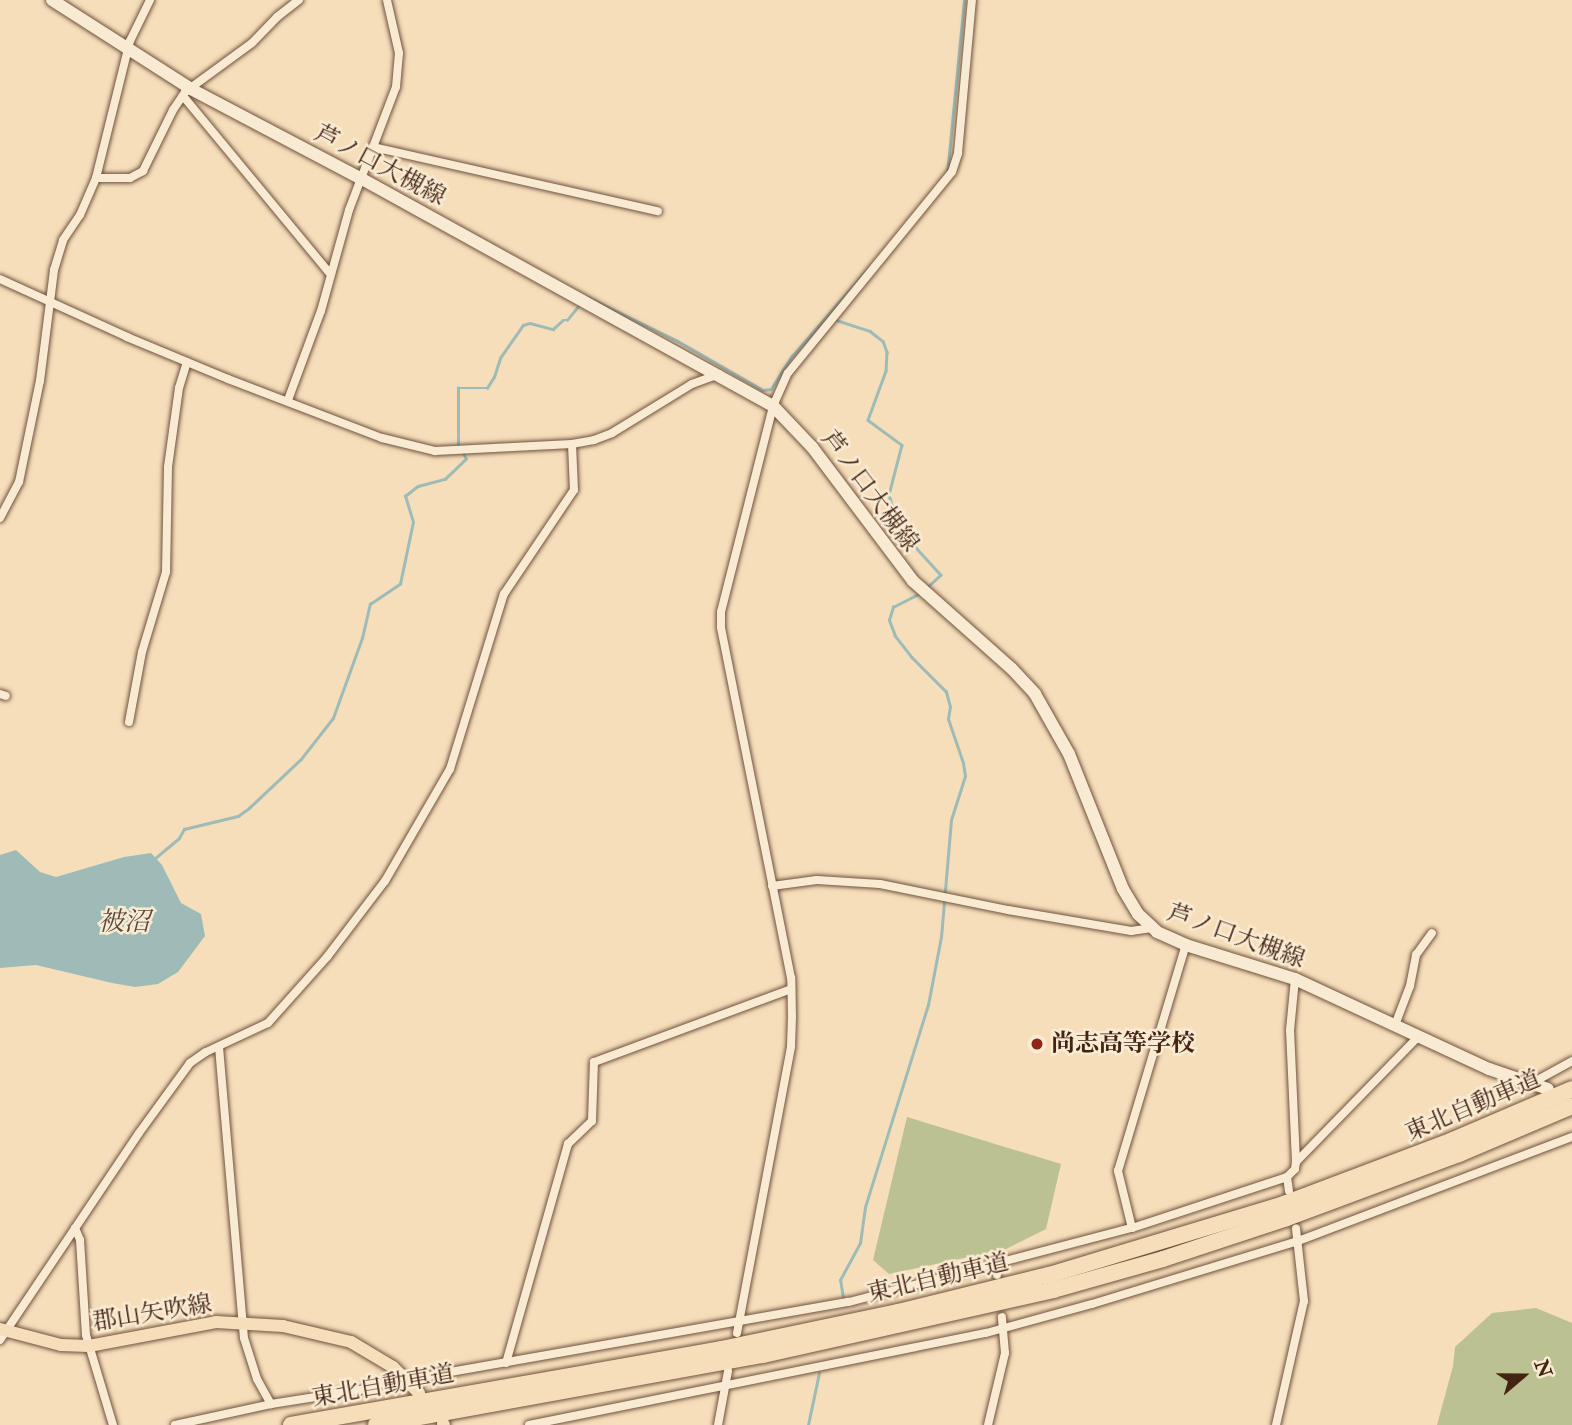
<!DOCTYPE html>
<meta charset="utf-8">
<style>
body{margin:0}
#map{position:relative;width:1572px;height:1425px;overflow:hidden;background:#f6debb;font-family:"IM FELL Double Pica","Noto Serif JP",serif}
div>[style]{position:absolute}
.green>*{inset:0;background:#bbc191}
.water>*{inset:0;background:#9ebbb7}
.stream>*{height:2.5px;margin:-1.25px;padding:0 1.25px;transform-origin:1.25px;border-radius:1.25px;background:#9ebbb7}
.roads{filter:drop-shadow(0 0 2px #70523d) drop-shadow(0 0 2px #70523d)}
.street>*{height:8px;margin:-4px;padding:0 4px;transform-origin:4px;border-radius:4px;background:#f9ead3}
.secondary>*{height:12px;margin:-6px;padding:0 6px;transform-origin:6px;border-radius:6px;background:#f9ead3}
.primary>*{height:12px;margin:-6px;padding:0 6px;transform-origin:6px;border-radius:6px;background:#f6debb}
.highway>*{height:16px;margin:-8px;padding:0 8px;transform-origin:8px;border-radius:8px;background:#f6debb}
.dots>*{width:19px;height:19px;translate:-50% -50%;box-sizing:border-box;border:4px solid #f9ead3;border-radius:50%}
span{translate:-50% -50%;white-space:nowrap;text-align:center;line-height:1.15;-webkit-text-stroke:5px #f9ead3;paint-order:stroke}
.street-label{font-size:24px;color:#432413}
.poi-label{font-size:24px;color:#432413;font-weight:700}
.left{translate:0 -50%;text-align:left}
.water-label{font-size:26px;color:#5a4a3c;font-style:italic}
.north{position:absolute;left:1488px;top:1341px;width:70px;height:70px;-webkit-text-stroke:5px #f9ead3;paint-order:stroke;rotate:70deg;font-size:19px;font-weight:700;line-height:28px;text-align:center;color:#432413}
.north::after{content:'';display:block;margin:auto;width:24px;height:32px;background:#432413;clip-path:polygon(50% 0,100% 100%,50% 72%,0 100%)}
</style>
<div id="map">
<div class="green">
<i style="clip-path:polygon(907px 1117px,1061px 1164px,1046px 1229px,1006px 1249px,889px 1274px,873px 1260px)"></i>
<i style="clip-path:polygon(1536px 1308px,1572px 1323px,1572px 1425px,1437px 1425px,1453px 1366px,1455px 1347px,1492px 1313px)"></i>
</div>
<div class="water">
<i style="clip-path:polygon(16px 850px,40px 872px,56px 877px,124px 857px,151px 853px,162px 865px,181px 903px,201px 914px,205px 936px,178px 972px,158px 984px,135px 987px,112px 983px,36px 965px,0 968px,0 855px)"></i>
</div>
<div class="stream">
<i style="left:947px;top:174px;width:175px;rotate:-84.4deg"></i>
<i style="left:588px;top:297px;width:100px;rotate:26.1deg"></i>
<i style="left:678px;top:341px;width:98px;rotate:30deg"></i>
<i style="left:763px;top:390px;width:8px;rotate:-7deg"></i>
<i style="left:771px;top:389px;width:39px;rotate:-58deg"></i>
<i style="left:792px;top:356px;width:113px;rotate:-49deg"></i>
<i style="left:833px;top:319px;width:39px;rotate:18deg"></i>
<i style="left:870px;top:331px;width:16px;rotate:38deg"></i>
<i style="left:883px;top:341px;width:12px;rotate:70deg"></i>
<i style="left:887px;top:352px;width:19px;rotate:93deg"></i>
<i style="left:886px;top:371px;width:52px;rotate:110.2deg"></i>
<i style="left:868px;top:420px;width:42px;rotate:36.3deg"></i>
<i style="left:902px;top:445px;width:52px;rotate:104.6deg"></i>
<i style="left:889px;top:495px;width:38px;rotate:72deg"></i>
<i style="left:901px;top:531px;width:59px;rotate:47.7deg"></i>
<i style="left:941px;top:575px;width:21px;rotate:137deg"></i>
<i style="left:153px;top:860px;width:34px;rotate:-40deg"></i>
<i style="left:179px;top:838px;width:10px;rotate:-61deg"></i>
<i style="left:184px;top:829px;width:56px;rotate:-13.5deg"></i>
<i style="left:238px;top:816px;width:14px;rotate:-36deg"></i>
<i style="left:249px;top:808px;width:71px;rotate:-43.3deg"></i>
<i style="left:301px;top:759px;width:52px;rotate:-52deg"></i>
<i style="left:333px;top:718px;width:85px;rotate:-70.1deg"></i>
<i style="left:362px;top:638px;width:35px;rotate:-77deg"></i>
<i style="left:370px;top:604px;width:36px;rotate:-34deg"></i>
<i style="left:400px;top:584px;width:63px;rotate:-78.2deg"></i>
<i style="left:413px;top:522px;width:27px;rotate:-107deg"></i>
<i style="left:405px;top:496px;width:16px;rotate:-38deg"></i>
<i style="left:418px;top:486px;width:28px;rotate:-15deg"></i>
<i style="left:445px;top:479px;width:29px;rotate:-44deg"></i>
<i style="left:466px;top:459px;width:17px;rotate:-118deg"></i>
<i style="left:458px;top:444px;width:56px;rotate:-90deg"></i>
<i style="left:458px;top:388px;width:29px"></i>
<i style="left:487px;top:388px;width:13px;rotate:-58deg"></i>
<i style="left:494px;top:377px;width:20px;rotate:-72deg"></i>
<i style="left:500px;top:358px;width:40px;rotate:-55.1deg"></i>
<i style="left:523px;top:325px;width:7px;rotate:-16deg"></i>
<i style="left:530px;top:323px;width:24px;rotate:15deg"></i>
<i style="left:553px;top:329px;width:13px;rotate:-42deg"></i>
<i style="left:563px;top:320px;width:4px"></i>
<i style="left:567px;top:320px;width:21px;rotate:-51deg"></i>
<i style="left:843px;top:1298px;width:18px;rotate:-99deg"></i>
<i style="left:840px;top:1280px;width:42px;rotate:-61.6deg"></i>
<i style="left:860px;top:1243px;width:36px;rotate:-82deg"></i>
<i style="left:865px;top:1207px;width:212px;rotate:-72.7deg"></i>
<i style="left:928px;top:1005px;width:69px;rotate:-79.2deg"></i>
<i style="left:941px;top:937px;width:117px;rotate:-85.1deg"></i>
<i style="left:951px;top:820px;width:46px;rotate:-72.3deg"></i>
<i style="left:965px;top:776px;width:13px;rotate:-99deg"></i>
<i style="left:963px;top:763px;width:46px;rotate:-108.8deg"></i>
<i style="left:948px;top:719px;width:12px;rotate:-81deg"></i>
<i style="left:950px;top:707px;width:16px;rotate:-105deg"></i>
<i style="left:946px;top:692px;width:48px;rotate:-135deg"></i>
<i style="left:912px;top:658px;width:28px;rotate:-128deg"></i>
<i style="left:895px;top:636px;width:17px;rotate:-111deg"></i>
<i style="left:889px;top:620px;width:14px;rotate:-73deg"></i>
<i style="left:893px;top:607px;width:31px;rotate:-27deg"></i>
<i style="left:808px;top:1425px;width:53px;rotate:-78.1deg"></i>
</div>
<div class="roads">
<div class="street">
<i style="left:183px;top:96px;width:231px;rotate:50.4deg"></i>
<i style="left:373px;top:147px;width:292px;rotate:12.7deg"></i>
<i style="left:96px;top:178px;width:34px"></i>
<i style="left:130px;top:178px;width:15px;rotate:-28deg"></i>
<i style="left:143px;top:171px;width:68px;rotate:-63.8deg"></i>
<i style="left:173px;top:110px;width:22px;rotate:-56deg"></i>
<i style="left:185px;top:92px;width:83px;rotate:-36.2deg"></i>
<i style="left:252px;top:43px;width:36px;rotate:-46deg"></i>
<i style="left:277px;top:17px;width:28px;rotate:-38deg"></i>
<i style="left:0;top:279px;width:140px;rotate:24.5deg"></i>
<i style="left:127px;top:337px;width:109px;rotate:22.6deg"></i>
<i style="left:228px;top:379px;width:165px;rotate:21deg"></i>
<i style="left:382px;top:438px;width:55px;rotate:13.8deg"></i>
<i style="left:435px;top:451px;width:137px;rotate:-2.9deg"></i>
<i style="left:572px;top:444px;width:22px;rotate:-10deg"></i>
<i style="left:594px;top:440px;width:19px;rotate:-21deg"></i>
<i style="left:612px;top:433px;width:94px;rotate:-31.5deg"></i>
<i style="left:692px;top:384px;width:29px;rotate:-20deg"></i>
<i style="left:288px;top:400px;width:95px;rotate:-69.7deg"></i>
<i style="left:321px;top:311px;width:105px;rotate:-74.5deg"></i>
<i style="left:349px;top:210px;width:132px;rotate:-69.1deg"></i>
<i style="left:396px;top:87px;width:34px;rotate:-85deg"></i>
<i style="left:399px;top:53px;width:54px;rotate:-102.8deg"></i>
<i style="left:0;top:518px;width:41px;rotate:-62.2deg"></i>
<i style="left:19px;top:482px;width:103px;rotate:-78.3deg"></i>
<i style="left:40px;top:381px;width:112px;rotate:-82.8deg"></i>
<i style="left:54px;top:270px;width:31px;rotate:-73deg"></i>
<i style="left:63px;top:240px;width:30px;rotate:-56deg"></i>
<i style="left:80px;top:215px;width:40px;rotate:-66.6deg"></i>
<i style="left:96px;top:178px;width:141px;rotate:-76.1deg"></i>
<i style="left:130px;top:41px;width:46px;rotate:-64deg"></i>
<i style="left:0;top:694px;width:6px;rotate:18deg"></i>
<i style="left:129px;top:722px;width:71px;rotate:-79.5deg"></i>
<i style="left:142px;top:652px;width:84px;rotate:-73.3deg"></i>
<i style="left:166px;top:572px;width:105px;rotate:-88.9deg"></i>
<i style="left:168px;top:467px;width:80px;rotate:-82.1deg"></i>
<i style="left:179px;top:388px;width:27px;rotate:-73deg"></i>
<i style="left:772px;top:886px;width:45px;rotate:-7.6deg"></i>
<i style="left:817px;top:880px;width:63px;rotate:3.6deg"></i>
<i style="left:880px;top:884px;width:131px;rotate:11.5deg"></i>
<i style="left:1008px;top:910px;width:125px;rotate:9.7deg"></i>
<i style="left:1131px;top:931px;width:21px;rotate:-8deg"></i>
<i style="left:1395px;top:1025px;width:42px;rotate:-69deg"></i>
<i style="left:1410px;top:986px;width:32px;rotate:-79deg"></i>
<i style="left:1416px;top:955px;width:27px;rotate:-54deg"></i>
<i style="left:219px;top:1047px;width:292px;rotate:85.1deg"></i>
<i style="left:244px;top:1338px;width:43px;rotate:72.4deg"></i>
<i style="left:257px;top:1379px;width:29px;rotate:61deg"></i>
<i style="left:1532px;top:1083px;width:46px;rotate:-28.8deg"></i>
<i style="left:1296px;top:1162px;width:176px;rotate:-45.7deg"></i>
<i style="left:1287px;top:1177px;width:14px;rotate:82deg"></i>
<i style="left:75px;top:1228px;width:13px;rotate:67deg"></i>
<i style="left:80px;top:1240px;width:95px;rotate:86.4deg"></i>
<i style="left:86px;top:1335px;width:94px;rotate:73.3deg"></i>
<i style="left:1132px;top:1228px;width:59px;rotate:-103.8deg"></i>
<i style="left:1118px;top:1171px;width:236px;rotate:-73.3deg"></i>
<i style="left:995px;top:1262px;width:13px;rotate:81deg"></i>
<i style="left:737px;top:1333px;width:292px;rotate:-79.3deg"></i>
<i style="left:791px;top:1046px;width:29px;rotate:-88deg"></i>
<i style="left:792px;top:1017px;width:39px;rotate:-91deg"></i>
<i style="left:791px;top:978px;width:358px;rotate:-101.3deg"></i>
<i style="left:721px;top:627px;width:15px;rotate:-90deg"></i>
<i style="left:721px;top:612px;width:212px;rotate:-75.8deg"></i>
<i style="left:773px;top:406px;width:36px;rotate:-66deg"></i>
<i style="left:788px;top:373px;width:259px;rotate:-50.8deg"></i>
<i style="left:952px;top:172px;width:20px;rotate:-72deg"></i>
<i style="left:958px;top:153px;width:154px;rotate:-84.8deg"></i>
<i style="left:0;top:1340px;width:249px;rotate:-56.1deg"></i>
<i style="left:139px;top:1133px;width:87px;rotate:-53.9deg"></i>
<i style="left:190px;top:1063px;width:19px;rotate:-35deg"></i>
<i style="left:206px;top:1052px;width:68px;rotate:-25.1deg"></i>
<i style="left:268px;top:1023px;width:89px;rotate:-48.2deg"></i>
<i style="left:327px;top:957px;width:96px;rotate:-52.7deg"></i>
<i style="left:385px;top:881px;width:129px;rotate:-59.9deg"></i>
<i style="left:450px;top:769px;width:183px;rotate:-72.9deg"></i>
<i style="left:504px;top:594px;width:125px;rotate:-56.1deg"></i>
<i style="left:574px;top:490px;width:46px;rotate:-92.5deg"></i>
<i style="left:506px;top:1363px;width:228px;rotate:-74.2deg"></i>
<i style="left:568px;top:1144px;width:33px;rotate:-44deg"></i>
<i style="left:592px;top:1121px;width:59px;rotate:-88.1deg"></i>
<i style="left:594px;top:1062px;width:210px;rotate:-20.3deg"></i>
<i style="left:412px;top:1386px;width:16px;rotate:-35deg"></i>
<i style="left:425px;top:1377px;width:14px;rotate:-12deg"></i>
<i style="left:439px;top:1374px;width:416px;rotate:-10deg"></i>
<i style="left:849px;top:1302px;width:293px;rotate:-14.7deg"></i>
<i style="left:1132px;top:1228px;width:163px;rotate:-18.2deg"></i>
<i style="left:1287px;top:1177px;width:11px;rotate:-45deg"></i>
<i style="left:1295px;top:1169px;width:7px;rotate:-82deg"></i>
<i style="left:1296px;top:1162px;width:132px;rotate:-92.6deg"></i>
<i style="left:1290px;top:1030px;width:51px;rotate:-84.4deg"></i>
<i style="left:175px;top:1425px;width:98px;rotate:-12.3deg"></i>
<i style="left:271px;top:1404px;width:90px;rotate:-8.9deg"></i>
<i style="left:360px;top:1390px;width:45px;rotate:-16.8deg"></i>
<i style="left:529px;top:1425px;width:466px;rotate:-11.4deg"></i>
<i style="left:986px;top:1333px;width:110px;rotate:-15.3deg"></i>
<i style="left:1092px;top:1304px;width:215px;rotate:-17deg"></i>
<i style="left:1298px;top:1241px;width:293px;rotate:-20.8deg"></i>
<i style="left:718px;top:1425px;width:55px;rotate:-79.5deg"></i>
<i style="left:988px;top:1425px;width:74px;rotate:-76.7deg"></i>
<i style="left:1005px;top:1353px;width:36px;rotate:-95deg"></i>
<i style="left:1276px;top:1425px;width:127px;rotate:-77.3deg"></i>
<i style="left:1304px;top:1301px;width:73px;rotate:-96.3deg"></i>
</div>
<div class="secondary">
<i style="left:52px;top:0;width:165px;rotate:32.6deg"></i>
<i style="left:191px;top:89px;width:191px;rotate:27.8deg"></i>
<i style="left:360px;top:178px;width:472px;rotate:28.9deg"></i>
<i style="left:773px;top:406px;width:57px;rotate:46.4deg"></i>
<i style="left:812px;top:447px;width:168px;rotate:53deg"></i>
<i style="left:913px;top:581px;width:132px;rotate:41.6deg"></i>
<i style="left:1012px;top:669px;width:34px;rotate:47deg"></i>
<i style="left:1035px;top:694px;width:69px;rotate:60.5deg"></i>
<i style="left:1069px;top:754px;width:145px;rotate:68.2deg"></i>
<i style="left:1123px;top:889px;width:29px;rotate:59deg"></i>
<i style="left:1138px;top:914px;width:26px;rotate:43deg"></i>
<i style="left:1157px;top:932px;width:32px;rotate:24deg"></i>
<i style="left:1186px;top:945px;width:114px;rotate:17.3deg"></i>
<i style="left:1295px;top:979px;width:214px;rotate:24.9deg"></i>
<i style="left:1489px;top:1069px;width:62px;rotate:18.7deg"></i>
</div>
<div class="primary">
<i style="left:0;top:1329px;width:63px;rotate:14.7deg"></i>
<i style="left:61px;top:1345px;width:28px;rotate:2deg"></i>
<i style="left:89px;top:1346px;width:129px;rotate:-10.7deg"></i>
<i style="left:216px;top:1322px;width:67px;rotate:3.4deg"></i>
<i style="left:283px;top:1326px;width:70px;rotate:13.2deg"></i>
<i style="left:351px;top:1342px;width:49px;rotate:30.8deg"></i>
<i style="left:393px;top:1367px;width:37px;rotate:45deg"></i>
<i style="left:443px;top:1423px;width:2px;rotate:63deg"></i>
</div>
<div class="highway">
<i style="left:291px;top:1425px;width:438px;rotate:-10deg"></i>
<i style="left:722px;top:1349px;width:180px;rotate:-11.9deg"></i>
<i style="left:898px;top:1312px;width:155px;rotate:-13.8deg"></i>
<i style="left:1049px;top:1275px;width:245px;rotate:-16.8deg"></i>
<i style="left:1284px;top:1204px;width:181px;rotate:-20.7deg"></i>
<i style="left:1453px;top:1140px;width:129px;rotate:-23.2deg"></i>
<i style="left:376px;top:1425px;width:393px;rotate:-10.3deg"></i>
<i style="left:763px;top:1355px;width:297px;rotate:-12.6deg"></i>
<i style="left:1053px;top:1290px;width:114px;rotate:-15.7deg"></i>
<i style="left:1163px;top:1259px;width:131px;rotate:-18.3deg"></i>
<i style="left:1287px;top:1218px;width:184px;rotate:-20.4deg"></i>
<i style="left:1459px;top:1154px;width:123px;rotate:-23deg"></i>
</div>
</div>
<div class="dots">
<i style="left:1037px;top:1044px;background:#8f2418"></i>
</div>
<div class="street-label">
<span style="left:380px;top:165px;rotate:28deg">芦ノ口大槻線</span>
<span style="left:870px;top:491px;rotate:53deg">芦ノ口大槻線</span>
<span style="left:1236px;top:936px;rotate:20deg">芦ノ口大槻線</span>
<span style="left:1473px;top:1106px;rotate:-23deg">東北自動車道</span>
<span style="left:938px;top:1278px;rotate:-13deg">東北自動車道</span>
<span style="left:152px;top:1313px;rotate:-9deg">郡山矢吹線</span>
<span style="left:383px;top:1386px;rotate:-10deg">東北自動車道</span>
</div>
<div class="poi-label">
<span class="left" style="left:1051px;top:1044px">尚志高等学校</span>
</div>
<div class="water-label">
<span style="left:124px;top:923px">被沼</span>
</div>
<div class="north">N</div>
</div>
